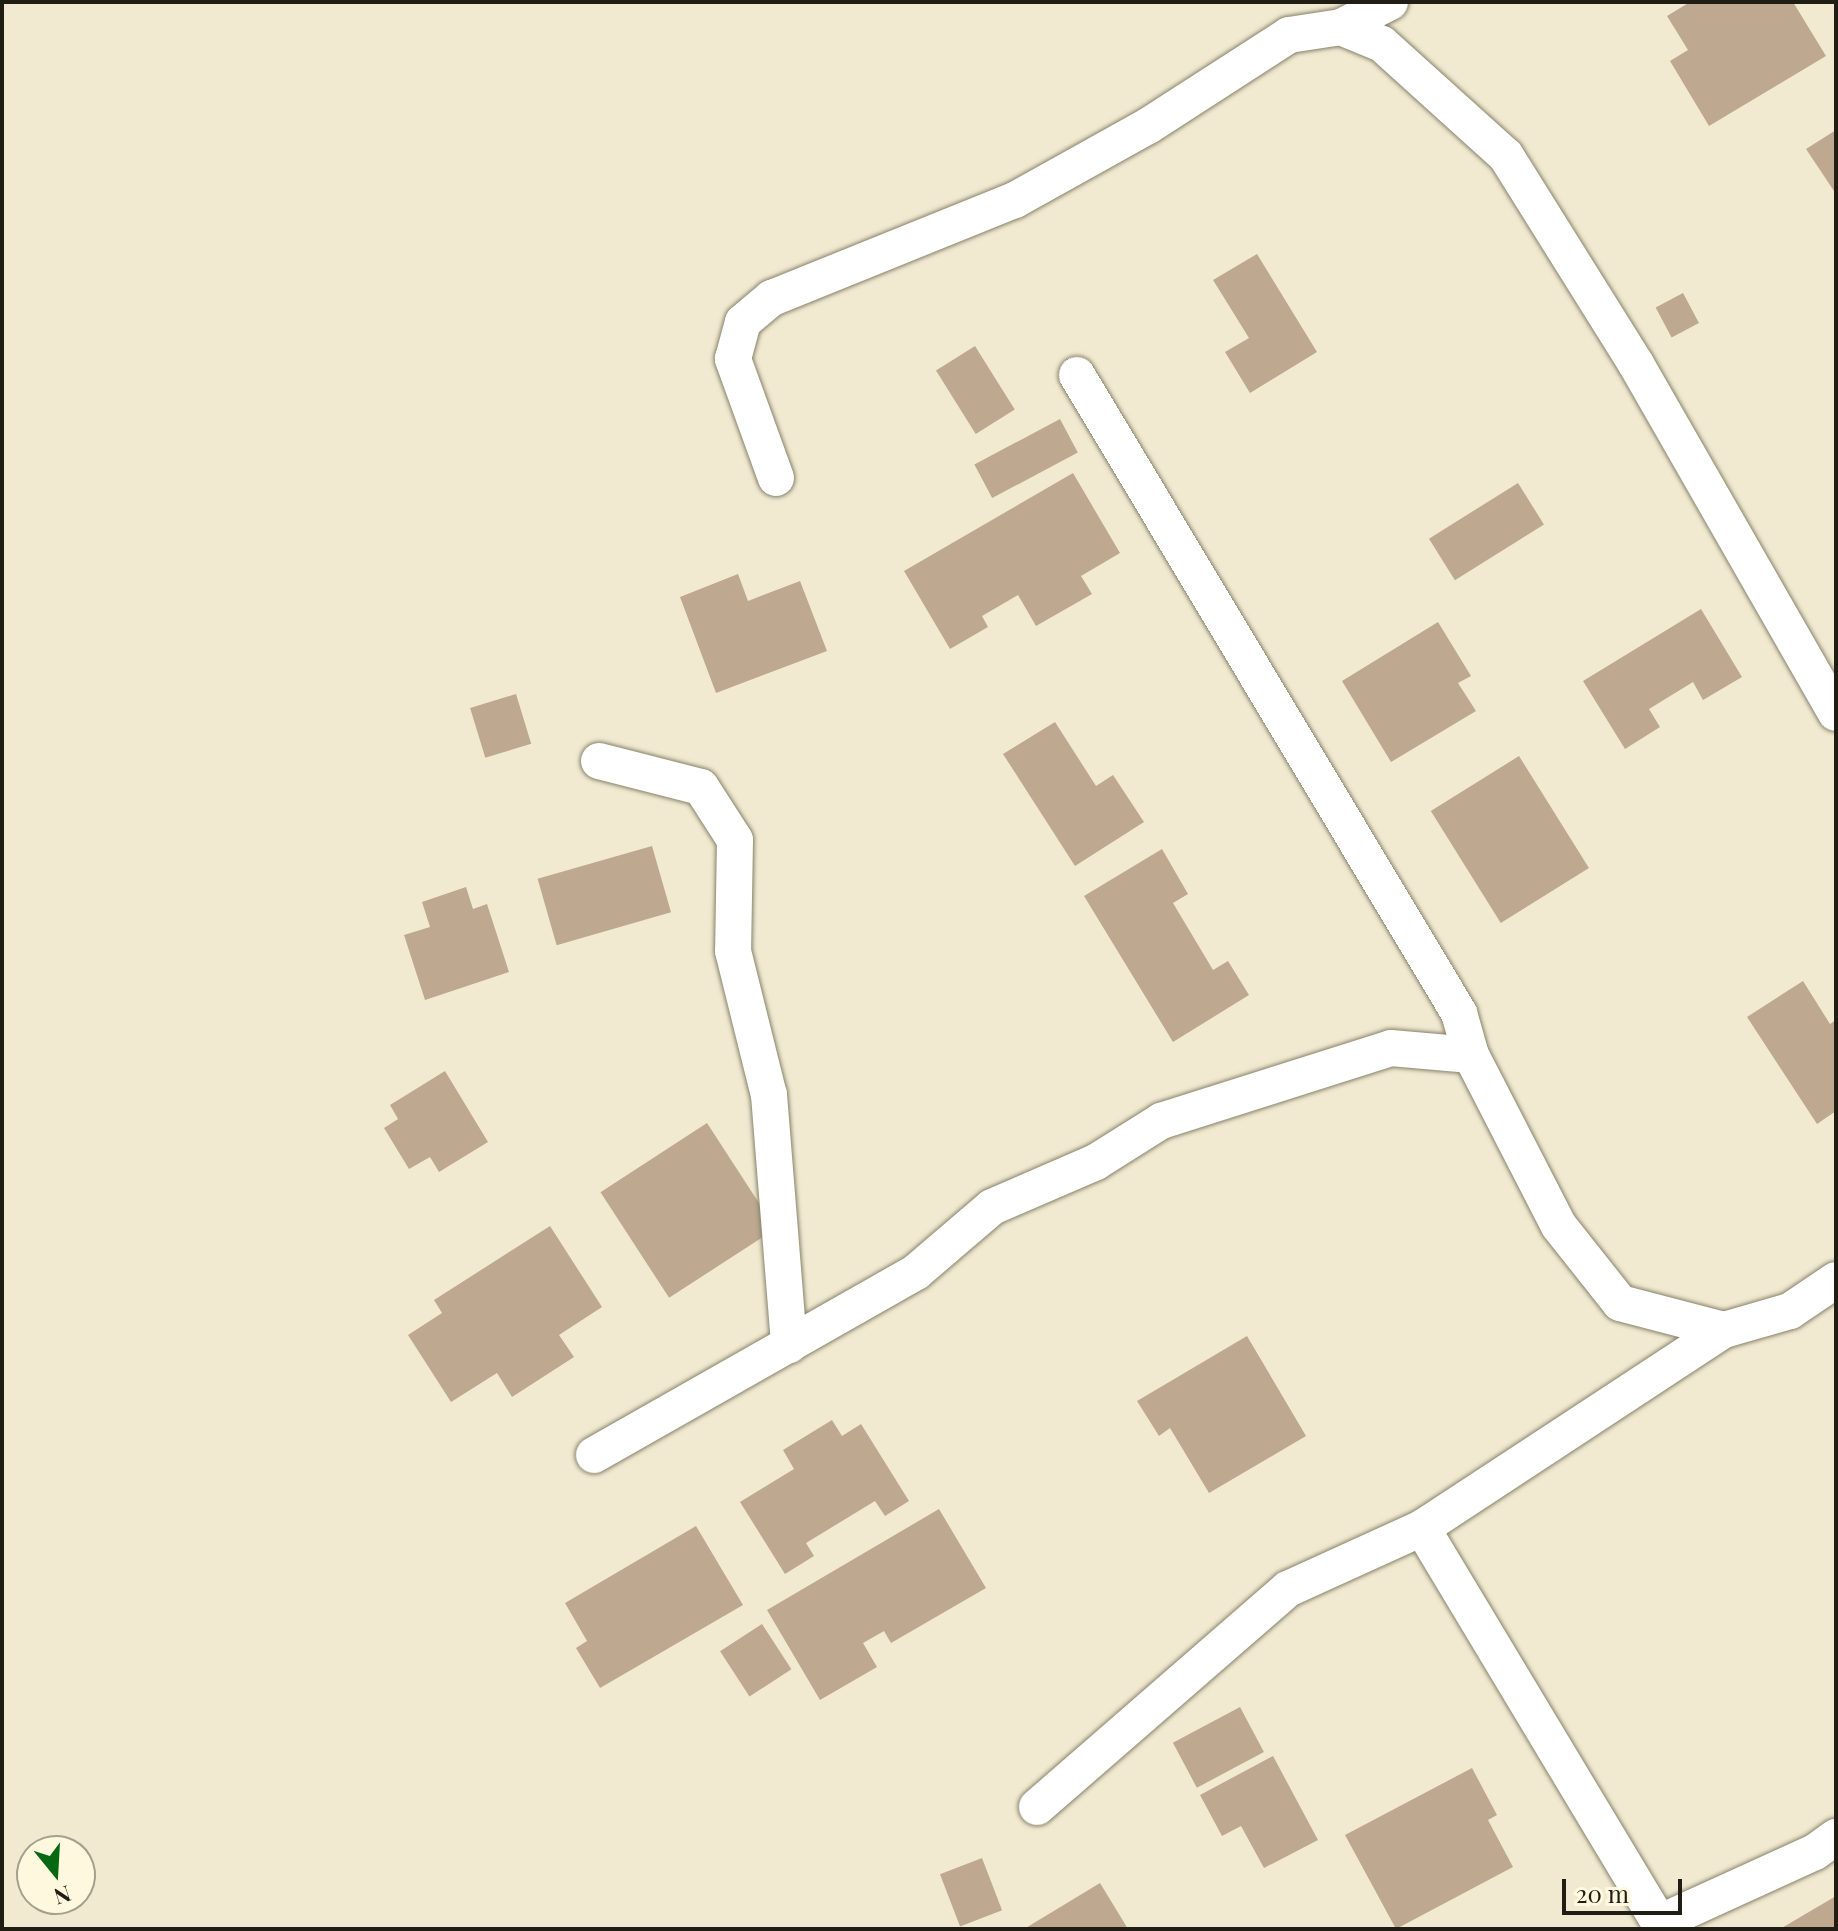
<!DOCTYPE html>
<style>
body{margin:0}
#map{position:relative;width:1838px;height:1931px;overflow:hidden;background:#f1ead1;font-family:"Playfair Display",serif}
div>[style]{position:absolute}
.building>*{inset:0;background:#bea890;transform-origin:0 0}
.roads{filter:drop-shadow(0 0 2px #88826b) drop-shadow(0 0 2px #88826b)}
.street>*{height:36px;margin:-18px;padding:0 18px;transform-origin:18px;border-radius:18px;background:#fff}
span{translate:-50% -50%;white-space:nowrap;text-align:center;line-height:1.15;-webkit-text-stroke:6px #fef8de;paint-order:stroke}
.frame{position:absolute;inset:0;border:4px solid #1f1d14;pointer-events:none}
.north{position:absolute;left:16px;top:1835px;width:80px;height:80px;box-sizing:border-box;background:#fef8de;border:2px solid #a5a08d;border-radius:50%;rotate:162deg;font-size:22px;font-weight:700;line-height:32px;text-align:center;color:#1f1d14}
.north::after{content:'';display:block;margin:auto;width:28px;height:36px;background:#076812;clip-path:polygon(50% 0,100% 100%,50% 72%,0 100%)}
.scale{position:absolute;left:1562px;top:1879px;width:120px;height:36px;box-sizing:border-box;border:4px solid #1f1d14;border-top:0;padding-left:10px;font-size:24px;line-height:28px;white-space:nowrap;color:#1f1d14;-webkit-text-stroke:6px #fef8de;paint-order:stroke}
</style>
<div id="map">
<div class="building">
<i style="clip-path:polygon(1690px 2px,1793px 2px,1826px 56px,1709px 126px,1670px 61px,1688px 50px,1667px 16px)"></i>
<i style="clip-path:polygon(1836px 130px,1836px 194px,1806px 149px)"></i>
<i style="clip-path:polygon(1257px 254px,1317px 352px,1250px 393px,1225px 352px,1249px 338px,1213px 280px)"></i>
<i style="left:1683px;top:293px;width:34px;height:31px;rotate:62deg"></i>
<i style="left:975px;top:346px;width:75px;height:46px;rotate:58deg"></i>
<i style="left:1060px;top:419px;width:38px;height:97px;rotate:62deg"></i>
<i style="clip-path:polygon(1073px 473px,1120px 553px,1081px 576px,1092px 594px,1036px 626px,1018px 595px,982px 616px,988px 627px,950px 649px,904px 571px)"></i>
<i style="left:1518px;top:483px;width:49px;height:105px;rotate:58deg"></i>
<i style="clip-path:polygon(738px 574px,748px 601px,800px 581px,827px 651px,716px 693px,680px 597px)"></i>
<i style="clip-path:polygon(1701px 609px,1742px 677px,1703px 700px,1693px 682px,1649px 709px,1660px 727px,1625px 749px,1583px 681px)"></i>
<i style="clip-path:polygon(1438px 622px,1471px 676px,1458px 683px,1476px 711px,1391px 762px,1342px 681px)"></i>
<i style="left:516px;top:694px;width:52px;height:48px;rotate:73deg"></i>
<i style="clip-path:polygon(1055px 722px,1096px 786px,1113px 775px,1144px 822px,1075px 866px,1003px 754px)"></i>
<i style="left:1519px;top:756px;width:132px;height:104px;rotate:58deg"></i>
<i style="left:652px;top:846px;width:69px;height:119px;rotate:74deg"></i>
<i style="clip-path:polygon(1162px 849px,1188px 894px,1173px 903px,1213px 970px,1228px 961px,1249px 995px,1173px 1042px,1084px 896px)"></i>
<i style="clip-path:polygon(466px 887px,473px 909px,487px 904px,509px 972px,425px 1000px,404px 935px,430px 927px,422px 902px)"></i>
<i style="clip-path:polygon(1803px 981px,1830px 1024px,1836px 1020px,1836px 1111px,1817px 1124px,1747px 1017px)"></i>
<i style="clip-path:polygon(445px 1071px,488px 1142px,439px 1172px,430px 1157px,409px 1169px,384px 1128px,398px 1119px,390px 1105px)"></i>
<i style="left:707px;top:1123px;width:126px;height:127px;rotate:57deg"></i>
<i style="clip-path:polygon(550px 1226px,602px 1307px,559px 1335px,574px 1357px,512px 1397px,497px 1373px,451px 1402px,408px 1335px,442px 1313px,434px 1300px)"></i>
<i style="clip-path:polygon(1247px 1336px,1306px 1436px,1209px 1493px,1170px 1428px,1159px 1436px,1137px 1401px)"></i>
<i style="clip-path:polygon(832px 1420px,842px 1436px,861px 1424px,909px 1501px,885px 1516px,875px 1501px,806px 1543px,814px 1556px,785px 1574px,740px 1502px,794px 1469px,783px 1450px)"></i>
<i style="clip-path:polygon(939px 1509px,986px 1588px,891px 1643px,884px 1631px,863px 1643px,877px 1667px,820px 1700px,767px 1610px)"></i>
<i style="clip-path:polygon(696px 1526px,743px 1605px,600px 1688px,576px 1648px,587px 1641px,565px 1603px)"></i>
<i style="left:762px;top:1624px;width:54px;height:50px;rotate:57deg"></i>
<i style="left:1240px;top:1707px;width:51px;height:76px;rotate:62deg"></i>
<i style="clip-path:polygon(1273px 1756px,1318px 1840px,1264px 1868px,1241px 1826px,1222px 1836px,1200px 1795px)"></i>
<i style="clip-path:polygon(1472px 1768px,1497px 1815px,1488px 1820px,1513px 1867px,1396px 1929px,1345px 1835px)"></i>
<i style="left:982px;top:1858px;width:56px;height:45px;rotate:69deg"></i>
<i style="clip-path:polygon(1100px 1883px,1128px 1929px,1024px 1929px)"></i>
<i style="clip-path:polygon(1836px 1896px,1836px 1929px,1780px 1929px)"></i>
</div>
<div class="roads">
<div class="street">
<i style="left:1341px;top:27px;width:55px;rotate:-27deg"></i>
<i style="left:1077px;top:375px;width:744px;rotate:59.09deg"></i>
<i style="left:1459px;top:1013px;width:44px;rotate:74.1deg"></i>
<i style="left:1471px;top:1055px;width:192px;rotate:62.8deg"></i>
<i style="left:1559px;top:1226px;width:98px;rotate:51.6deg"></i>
<i style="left:1620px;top:1303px;width:107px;rotate:14.6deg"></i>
<i style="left:776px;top:478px;width:127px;rotate:-109.9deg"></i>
<i style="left:733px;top:359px;width:38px;rotate:-75deg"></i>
<i style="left:743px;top:322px;width:38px;rotate:-40deg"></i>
<i style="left:772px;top:298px;width:262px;rotate:-22deg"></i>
<i style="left:1015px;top:200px;width:152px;rotate:-29.1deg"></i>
<i style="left:1148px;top:126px;width:168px;rotate:-32.8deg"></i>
<i style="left:1289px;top:35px;width:53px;rotate:-8.7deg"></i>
<i style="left:1341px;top:27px;width:44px;rotate:22.5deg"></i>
<i style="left:1382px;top:44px;width:167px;rotate:42.1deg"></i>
<i style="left:1506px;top:156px;width:245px;rotate:58deg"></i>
<i style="left:1636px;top:364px;width:402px;rotate:60.2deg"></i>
<i style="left:599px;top:761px;width:105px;rotate:14.3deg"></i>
<i style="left:701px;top:787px;width:63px;rotate:57.3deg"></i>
<i style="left:735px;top:840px;width:111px;rotate:91deg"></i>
<i style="left:733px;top:951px;width:148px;rotate:76deg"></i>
<i style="left:769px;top:1095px;width:251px;rotate:85.4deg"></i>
<i style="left:594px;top:1455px;width:370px;rotate:-29.6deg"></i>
<i style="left:916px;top:1272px;width:100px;rotate:-40.5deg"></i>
<i style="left:992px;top:1207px;width:113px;rotate:-23.4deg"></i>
<i style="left:1096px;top:1162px;width:77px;rotate:-32.2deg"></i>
<i style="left:1161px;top:1121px;width:241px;rotate:-17.6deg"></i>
<i style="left:1391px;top:1048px;width:80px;rotate:5deg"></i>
<i style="left:1422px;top:1528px;width:461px;rotate:59deg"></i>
<i style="left:1659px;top:1923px;width:171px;rotate:-24.5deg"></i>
<i style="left:1815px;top:1852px;width:26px;rotate:-36deg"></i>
<i style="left:1037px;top:1807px;width:332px;rotate:-41deg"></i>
<i style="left:1288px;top:1589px;width:147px;rotate:-24.5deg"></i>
<i style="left:1422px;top:1528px;width:361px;rotate:-33.3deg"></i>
<i style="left:1724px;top:1330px;width:69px;rotate:-16.1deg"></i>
<i style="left:1790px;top:1311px;width:55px;rotate:-34deg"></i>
</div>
</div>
<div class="frame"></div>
<div class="north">N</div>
<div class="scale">20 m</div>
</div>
